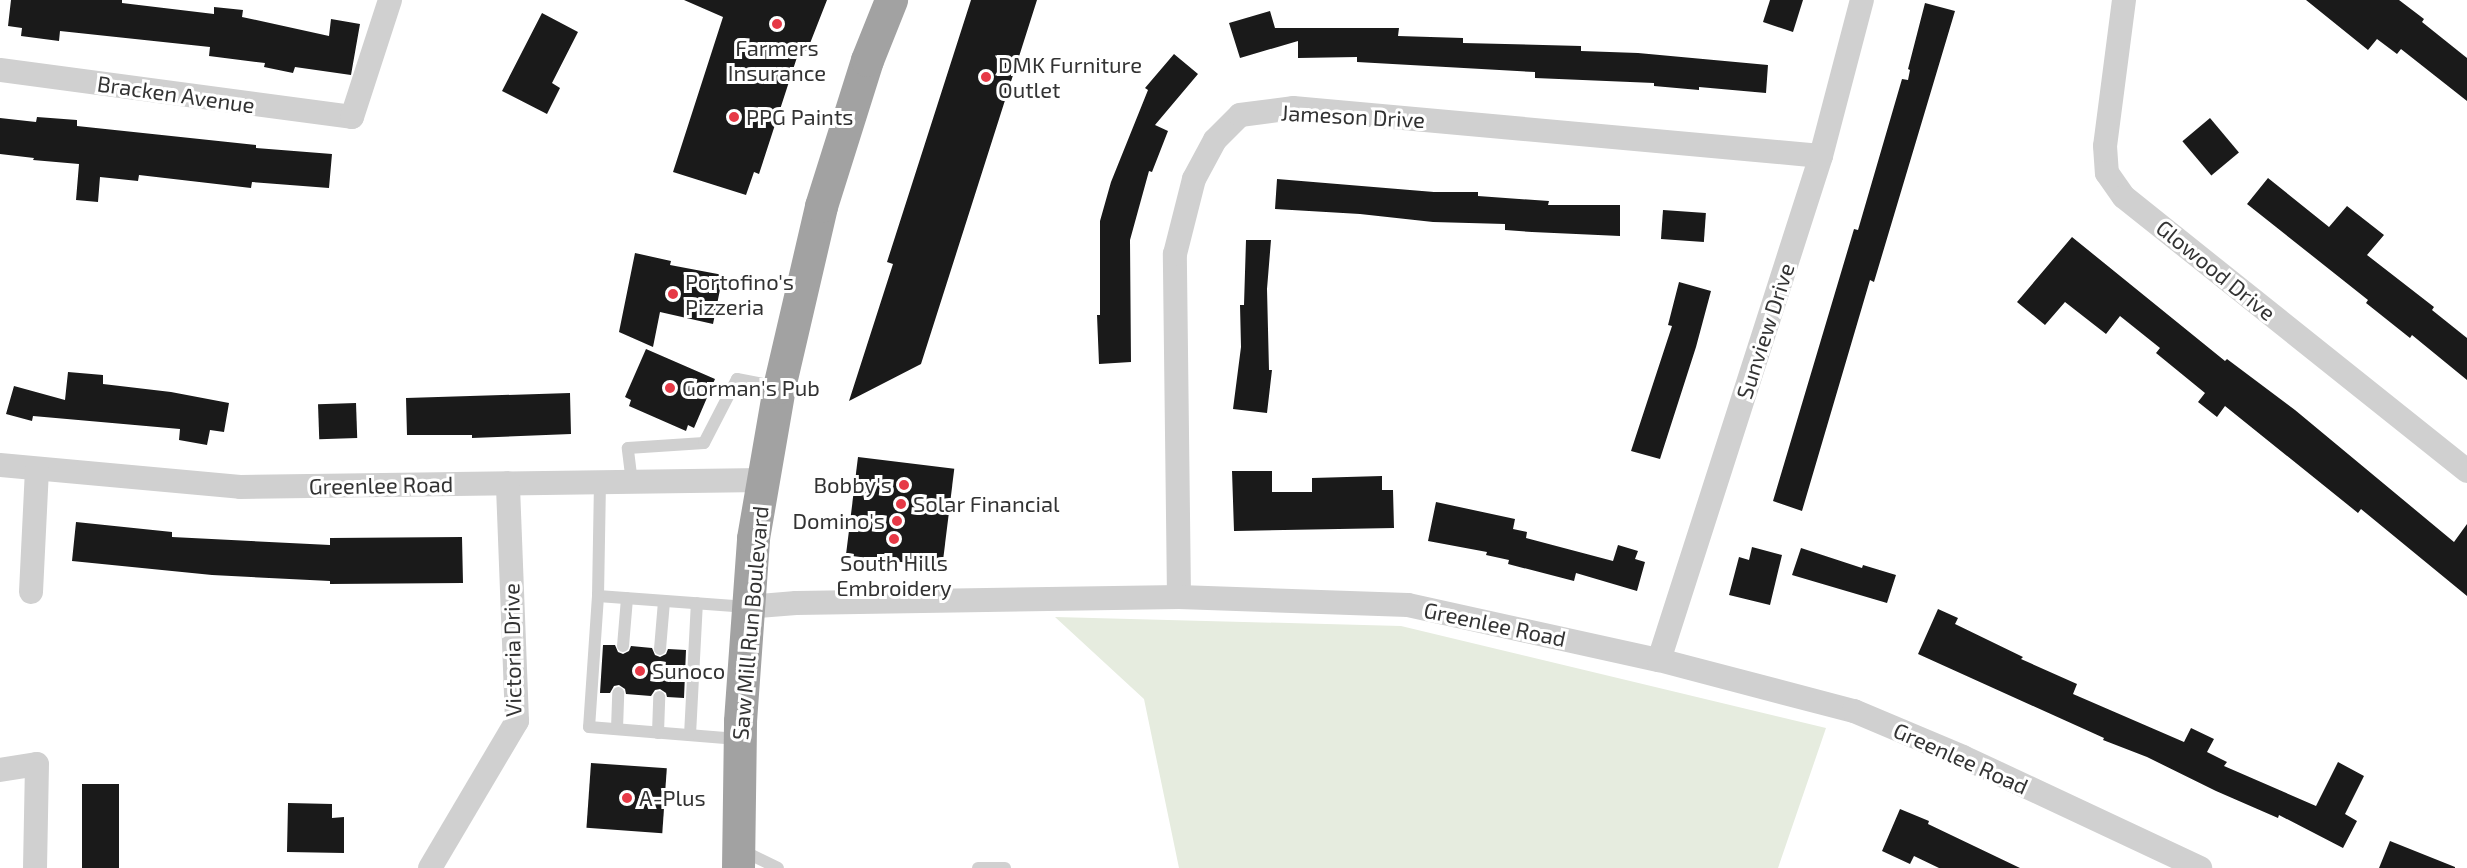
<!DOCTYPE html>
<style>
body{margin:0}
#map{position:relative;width:2467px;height:868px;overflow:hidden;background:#fff;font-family:"Exo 2",sans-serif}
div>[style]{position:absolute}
.green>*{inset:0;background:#e6ecdf}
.building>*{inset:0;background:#1a1a1a;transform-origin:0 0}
.service>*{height:12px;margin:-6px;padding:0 6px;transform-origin:6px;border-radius:6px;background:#d0d0d0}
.minor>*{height:24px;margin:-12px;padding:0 12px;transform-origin:12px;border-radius:12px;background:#d0d0d0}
.trunk>*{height:33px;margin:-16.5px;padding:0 16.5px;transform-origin:16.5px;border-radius:16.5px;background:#a2a2a2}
.dots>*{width:16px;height:16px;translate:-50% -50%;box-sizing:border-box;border:3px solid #fff;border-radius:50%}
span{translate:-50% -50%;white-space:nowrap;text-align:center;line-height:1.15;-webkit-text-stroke:6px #fff;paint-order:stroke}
.poi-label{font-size:22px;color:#333}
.left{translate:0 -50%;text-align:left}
.right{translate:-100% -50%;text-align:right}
.street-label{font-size:22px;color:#333}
</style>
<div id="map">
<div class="green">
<i style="clip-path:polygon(1055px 617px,1401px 626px,1826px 728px,1778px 868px,1179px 868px,1144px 699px)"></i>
</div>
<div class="building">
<i style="clip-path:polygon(11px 0,122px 0,122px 3px,214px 14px,214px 7px,243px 10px,242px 17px,329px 36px,331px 19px,360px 24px,351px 75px,295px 67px,293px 73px,264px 67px,265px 63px,209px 56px,210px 47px,60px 31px,59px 41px,21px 36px,22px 28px,8px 26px)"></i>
<i style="clip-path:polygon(684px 0,827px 0,807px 51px,800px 48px,759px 174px,754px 172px,746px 195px,673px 172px,723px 17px)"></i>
<i style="clip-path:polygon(971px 0,1037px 0,921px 364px,849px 401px,893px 264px,887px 262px)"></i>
<i style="clip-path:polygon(1770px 0,1803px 0,1793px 32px,1763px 22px)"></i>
<i style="clip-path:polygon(2306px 0,2399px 0,2424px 19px,2422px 22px,2467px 58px,2467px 101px,2401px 49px,2397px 54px,2377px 39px,2368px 50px)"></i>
<i style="clip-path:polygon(1925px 3px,1955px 11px,1874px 282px,1870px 280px,1802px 511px,1773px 501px,1854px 229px,1858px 230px,1902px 79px,1908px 80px,1910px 70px,1908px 69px)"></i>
<i style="clip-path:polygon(1270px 11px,1275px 28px,1399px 28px,1398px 36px,1463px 38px,1463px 43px,1581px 46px,1581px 51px,1638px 53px,1768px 65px,1766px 93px,1699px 87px,1699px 90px,1654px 86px,1654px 83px,1535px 78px,1535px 72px,1357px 62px,1357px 57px,1298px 58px,1298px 41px,1240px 58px,1229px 23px)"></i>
<i style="clip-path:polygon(542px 13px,578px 32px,552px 83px,560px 88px,547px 114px,502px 91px)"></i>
<i style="clip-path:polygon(1174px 54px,1198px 74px,1155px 125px,1168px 131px,1152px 172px,1149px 171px,1130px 240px,1131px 362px,1099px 364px,1097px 315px,1100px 315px,1100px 221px,1111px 182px,1148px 90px,1145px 88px)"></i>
<i style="clip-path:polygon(37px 117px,77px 120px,77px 126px,256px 145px,256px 148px,332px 154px,329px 188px,252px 182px,251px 188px,139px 175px,138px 181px,100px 177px,98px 202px,76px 200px,79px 164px,33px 160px,34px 158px,0 154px,0 118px,36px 122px)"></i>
<i style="left:2210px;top:118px;width:45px;height:36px;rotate:50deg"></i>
<i style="clip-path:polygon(2268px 178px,2329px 227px,2347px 206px,2384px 235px,2367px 255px,2434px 307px,2432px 310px,2467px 338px,2467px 380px,2412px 335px,2410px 338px,2366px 303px,2368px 300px,2247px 204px)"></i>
<i style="clip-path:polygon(1277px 179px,1434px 192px,1478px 192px,1478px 196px,1549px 201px,1548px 205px,1620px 205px,1620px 236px,1532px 232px,1505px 230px,1505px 224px,1433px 222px,1360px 214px,1275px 209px)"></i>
<i style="left:1663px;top:210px;width:43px;height:29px;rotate:4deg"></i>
<i style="clip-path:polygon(2072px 237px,2225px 361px,2227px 359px,2295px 410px,2454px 542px,2467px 524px,2467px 596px,2361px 509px,2358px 513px,2225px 406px,2217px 417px,2198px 402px,2205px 393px,2156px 353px,2160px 348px,2120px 316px,2106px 334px,2065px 302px,2045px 325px,2017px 302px)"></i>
<i style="clip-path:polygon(1246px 240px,1271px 240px,1267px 289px,1269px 370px,1272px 370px,1267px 413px,1233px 409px,1241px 347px,1240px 305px,1244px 305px)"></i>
<i style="clip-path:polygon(635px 253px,671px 261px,670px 265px,723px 275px,713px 324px,660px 312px,653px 347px,619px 332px)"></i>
<i style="clip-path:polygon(1679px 282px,1711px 291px,1696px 347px,1660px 459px,1631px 451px,1672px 326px,1668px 325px)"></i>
<i style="clip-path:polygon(646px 349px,715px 379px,694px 428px,688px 425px,686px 431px,629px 406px,631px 400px,625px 397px)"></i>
<i style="clip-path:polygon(68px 372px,103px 375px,103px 384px,171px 392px,229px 403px,224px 432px,210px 430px,207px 445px,179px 440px,180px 429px,33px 416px,32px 421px,6px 414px,14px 386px,65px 400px)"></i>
<i style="clip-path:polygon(570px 393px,571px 434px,472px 438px,472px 435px,407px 435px,406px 398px)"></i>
<i style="left:356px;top:403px;width:35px;height:38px;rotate:88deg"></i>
<i style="left:858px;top:457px;width:97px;height:99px;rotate:7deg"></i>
<i style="clip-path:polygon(1232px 471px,1272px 471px,1272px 492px,1312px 492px,1312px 478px,1382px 476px,1382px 490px,1393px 490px,1394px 528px,1234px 531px)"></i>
<i style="clip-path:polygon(1436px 502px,1515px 519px,1513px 529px,1527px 532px,1526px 538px,1613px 561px,1618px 545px,1638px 551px,1635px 559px,1645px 562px,1637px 591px,1576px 573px,1574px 581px,1508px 564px,1509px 560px,1486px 555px,1487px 552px,1428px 541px)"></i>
<i style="clip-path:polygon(76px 522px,172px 532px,172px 537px,330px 545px,330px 538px,462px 537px,463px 583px,330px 584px,330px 581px,212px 575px,72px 561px)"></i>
<i style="clip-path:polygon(1752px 547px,1782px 555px,1770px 605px,1729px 595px,1739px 557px,1749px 560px)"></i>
<i style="clip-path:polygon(1801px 548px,1862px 568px,1863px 565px,1896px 575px,1887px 603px,1792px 575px)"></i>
<i style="clip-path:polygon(1938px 609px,1958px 618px,1955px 624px,2023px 657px,2021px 659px,2077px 684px,2073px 694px,2184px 742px,2191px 728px,2214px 739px,2207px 752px,2227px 762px,2224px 766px,2316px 806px,2338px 762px,2364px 776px,2345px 814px,2357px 821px,2343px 848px,2279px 815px,2278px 818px,2216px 791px,2147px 757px,2103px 740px,2104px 738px,1918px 654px)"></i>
<i style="clip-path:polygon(603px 645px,615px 645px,618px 652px,623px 654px,629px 651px,631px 646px,652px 648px,655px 655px,660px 657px,666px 654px,668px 649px,686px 650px,684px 698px,667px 697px,666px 693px,660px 689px,655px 690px,651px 696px,626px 694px,625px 689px,619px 685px,614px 686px,610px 693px,600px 693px)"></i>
<i style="left:591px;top:763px;width:76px;height:65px;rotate:4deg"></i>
<i style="left:82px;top:784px;width:37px;height:84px"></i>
<i style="clip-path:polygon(288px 803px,332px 804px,332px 818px,344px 817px,344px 853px,287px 852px)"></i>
<i style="clip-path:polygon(1900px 809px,1929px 821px,1928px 824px,2020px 868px,1939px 868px,1914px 856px,1910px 864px,1882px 851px)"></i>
<i style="clip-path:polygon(2390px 841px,2455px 867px,2455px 868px,2379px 868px)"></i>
</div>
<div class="service">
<i style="left:600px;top:482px;width:114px;rotate:91deg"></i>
<i style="left:598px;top:596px;width:150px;rotate:4.2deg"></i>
<i style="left:632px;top:483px;width:35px;rotate:-97deg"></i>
<i style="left:628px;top:448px;width:76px;rotate:-3.8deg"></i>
<i style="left:704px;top:443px;width:72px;rotate:-62.7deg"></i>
<i style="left:737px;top:379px;width:43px;rotate:10.8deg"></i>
<i style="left:598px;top:596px;width:131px;rotate:93.9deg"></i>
<i style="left:589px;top:727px;width:149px;rotate:4.6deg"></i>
<i style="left:623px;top:646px;width:48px;rotate:-85.2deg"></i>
<i style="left:660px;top:649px;width:48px;rotate:-85.2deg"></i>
<i style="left:617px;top:729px;width:36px;rotate:-88deg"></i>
<i style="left:658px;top:733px;width:36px;rotate:-88deg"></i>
<i style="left:690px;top:735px;width:132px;rotate:-87deg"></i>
<i style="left:741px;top:850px;width:41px;rotate:25.9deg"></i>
<i style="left:978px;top:868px;width:27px"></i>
</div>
<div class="minor">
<i style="left:2124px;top:0;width:147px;rotate:97.4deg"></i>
<i style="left:2105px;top:146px;width:27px;rotate:86deg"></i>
<i style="left:2107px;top:173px;width:29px;rotate:55deg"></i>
<i style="left:2124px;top:197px;width:439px;rotate:38.6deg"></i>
<i style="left:0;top:70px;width:355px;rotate:7.6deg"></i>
<i style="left:352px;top:117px;width:123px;rotate:-72deg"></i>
<i style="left:0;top:465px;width:241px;rotate:5.2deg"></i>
<i style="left:240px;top:487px;width:523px;rotate:-0.77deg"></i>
<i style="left:31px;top:592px;width:122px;rotate:-87.2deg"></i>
<i style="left:1179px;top:597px;width:343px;rotate:-90.7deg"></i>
<i style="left:1175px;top:254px;width:77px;rotate:-75.8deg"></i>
<i style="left:1194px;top:179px;width:44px;rotate:-61.7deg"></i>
<i style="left:1215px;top:140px;width:35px;rotate:-45deg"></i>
<i style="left:1240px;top:115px;width:53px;rotate:-7.5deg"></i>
<i style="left:1293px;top:108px;width:530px;rotate:5.19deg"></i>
<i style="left:748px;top:607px;width:48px;rotate:-4.8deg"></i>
<i style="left:796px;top:603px;width:383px;rotate:-0.9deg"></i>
<i style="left:1179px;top:597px;width:229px;rotate:2deg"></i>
<i style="left:1408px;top:605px;width:257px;rotate:12.4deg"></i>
<i style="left:1659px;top:660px;width:202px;rotate:14.7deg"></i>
<i style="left:1854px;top:711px;width:118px;rotate:22.9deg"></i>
<i style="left:1963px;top:757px;width:262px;rotate:25.1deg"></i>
<i style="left:1659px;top:660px;width:529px;rotate:-72.18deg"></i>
<i style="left:1821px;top:156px;width:161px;rotate:-75.3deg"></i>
<i style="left:0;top:770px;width:37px;rotate:-9deg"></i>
<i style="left:37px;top:764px;width:104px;rotate:91.1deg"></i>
<i style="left:430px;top:868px;width:171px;rotate:-59.4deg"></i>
<i style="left:517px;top:721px;width:238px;rotate:-92.2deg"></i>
</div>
<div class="trunk">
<i style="left:738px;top:868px;width:147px;rotate:-89.2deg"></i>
<i style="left:740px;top:721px;width:183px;rotate:-85.9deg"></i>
<i style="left:753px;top:538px;width:153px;rotate:-80.2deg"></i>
<i style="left:779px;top:387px;width:186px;rotate:-76.9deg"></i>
<i style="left:821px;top:206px;width:153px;rotate:-72.5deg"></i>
<i style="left:867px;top:60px;width:65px;rotate:-68.2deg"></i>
</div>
<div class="dots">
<i style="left:777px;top:24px;background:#e63946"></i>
<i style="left:986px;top:77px;background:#e63946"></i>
<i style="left:734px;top:117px;background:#e63946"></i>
<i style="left:673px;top:294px;background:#e63946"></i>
<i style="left:670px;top:388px;background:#e63946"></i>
<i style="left:904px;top:485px;background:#e63946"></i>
<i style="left:901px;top:504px;background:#e63946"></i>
<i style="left:897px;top:521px;background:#e63946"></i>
<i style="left:894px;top:539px;background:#e63946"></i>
<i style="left:640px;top:671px;background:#e63946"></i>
<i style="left:627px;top:798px;background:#e63946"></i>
</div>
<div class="poi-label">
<span style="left:777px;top:60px">Farmers<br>Insurance</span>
<span class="left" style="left:998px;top:77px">DMK Furniture<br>Outlet</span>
<span class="left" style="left:746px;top:117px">PPG Paints</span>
<span class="left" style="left:685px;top:294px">Portofino's<br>Pizzeria</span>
<span class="left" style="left:682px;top:388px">Gorman's Pub</span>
<span class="right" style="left:892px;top:485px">Bobby's</span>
<span class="left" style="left:913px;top:504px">Solar Financial</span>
<span class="right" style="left:885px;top:521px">Domino's</span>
<span style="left:894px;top:575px">South Hills<br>Embroidery</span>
<span class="left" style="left:652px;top:671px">Sunoco</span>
<span class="left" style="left:639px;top:798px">A-Plus</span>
</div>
<div class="street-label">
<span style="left:176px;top:94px;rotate:8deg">Bracken Avenue</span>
<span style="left:1353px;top:116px;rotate:3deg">Jameson Drive</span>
<span style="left:2216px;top:270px;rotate:39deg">Glowood Drive</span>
<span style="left:1765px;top:331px;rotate:-72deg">Sunview Drive</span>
<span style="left:381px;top:485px;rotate:-1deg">Greenlee Road</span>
<span style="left:750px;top:623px;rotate:-85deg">Saw Mill Run Boulevard</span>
<span style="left:1495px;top:624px;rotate:12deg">Greenlee Road</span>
<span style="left:512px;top:650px;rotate:-91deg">Victoria Drive</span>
<span style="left:1961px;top:758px;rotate:24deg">Greenlee Road</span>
</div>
</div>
